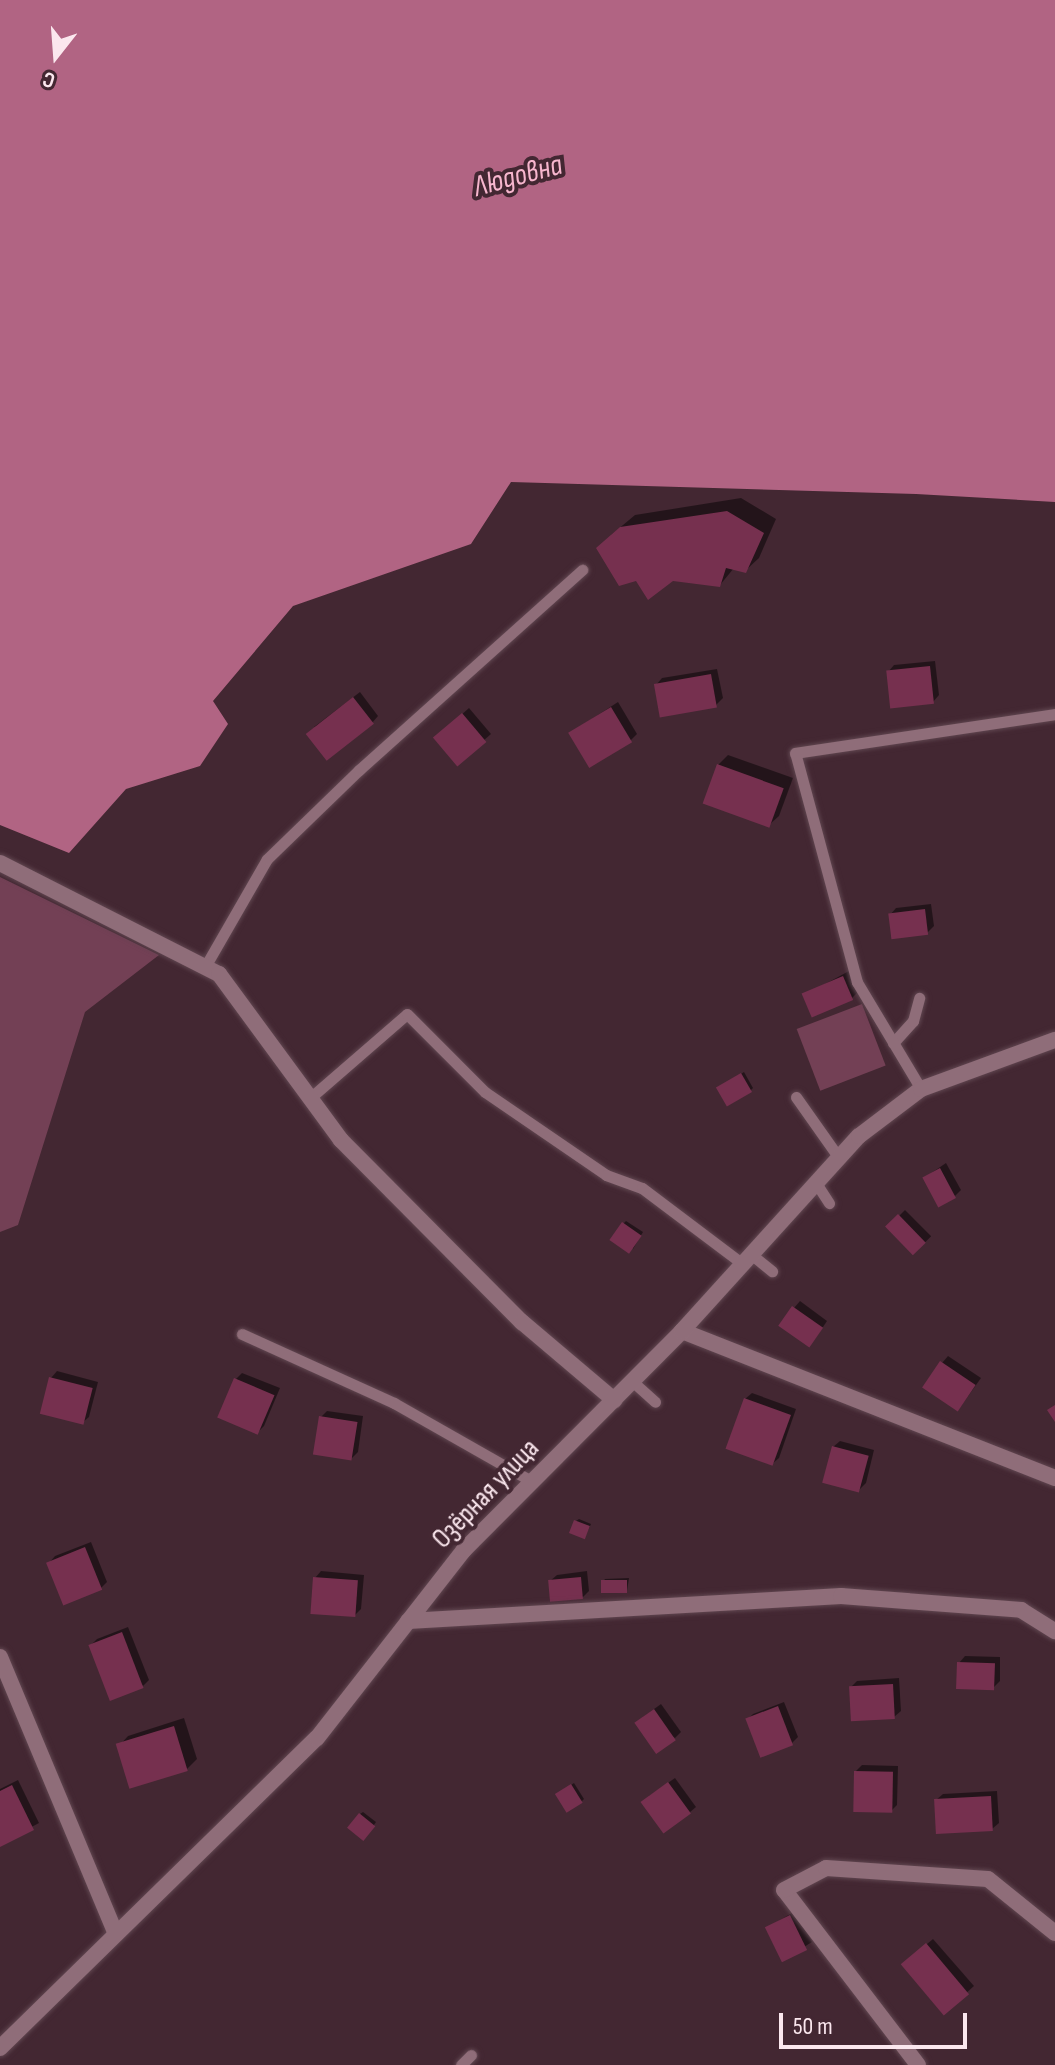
<!DOCTYPE html>
<meta charset="utf-8">
<style>
body{margin:0}
#map{position:relative;width:1055px;height:2065px;overflow:hidden;background:#432732;font-family:"Sofia Sans Condensed",sans-serif}
div>[style]{position:absolute}
.green>*{inset:0;background:#734055;transform-origin:0 0}
.water>*{inset:0;background:#b16483}
.shadow>*{inset:0;background:#0007;transform-origin:0 0}
.building>*{inset:0;background:#76304f;transform-origin:0 0}
.roads{filter:drop-shadow(0 0 2px #604650) drop-shadow(0 0 2px #604650)}
.lane>*{height:11px;margin:-5.5px;padding:0 5.5px;transform-origin:5.5px;border-radius:5.5px;background:#8f6d79}
.street>*{height:16px;margin:-8px;padding:0 8px;transform-origin:8px;border-radius:8px;background:#8f6d79}
span{translate:-50% -50%;white-space:nowrap;text-align:center;line-height:1.15;-webkit-text-stroke:8px #432732;paint-order:stroke}
.street-label{font-size:28px;color:#fbe7ee}
.water-label{font-size:30px;color:#f7b6ce;font-style:italic}
.north{position:absolute;left:16px;top:16px;width:80px;height:80px;-webkit-text-stroke:6px #432732;paint-order:stroke;rotate:197deg;font-size:22px;font-weight:700;line-height:32px;text-align:center;color:#fbe7ee}
.north::after{content:'';display:block;margin:auto;width:28px;height:36px;background:#fbe7ee;clip-path:polygon(50% 0,100% 100%,50% 72%,0 100%)}
.scale{position:absolute;left:779px;top:2013px;width:188px;height:36px;box-sizing:border-box;border:4px solid #fbe7ee;border-top:0;padding-left:10px;font-size:24px;line-height:28px;white-space:nowrap;color:#fbe7ee;-webkit-text-stroke:6px #432732;paint-order:stroke}
</style>
<div id="map">
<div class="green">
<i style="clip-path:polygon(0 877px,159px 955px,85px 1012px,18px 1225px,0 1232px)"></i>
<i style="left:862px;top:1004px;width:66px;height:70px;rotate:69deg"></i>
</div>
<div class="water">
<i style="clip-path:polygon(0 0,1055px 0,1055px 502px,916px 494px,511px 482px,471px 544px,293px 606px,213px 701px,228px 724px,200px 766px,126px 789px,69px 853px,0 825px)"></i>
</div>
<div class="shadow">
<i style="clip-path:polygon(741px 498px,776px 519px,759px 558px,745px 571px,734px 568px,720px 585px,611px 535px,635px 515px)"></i>
<i style="clip-path:polygon(935px 661px,939px 695px,933px 702px,888px 672px,894px 665px)"></i>
<i style="clip-path:polygon(717px 669px,723px 698px,716px 705px,656px 685px,662px 678px)"></i>
<i style="clip-path:polygon(360px 692px,378px 716px,372px 723px,314px 727px)"></i>
<i style="clip-path:polygon(618px 702px,637px 734px,631px 740px,570px 733px)"></i>
<i style="clip-path:polygon(469px 708px,491px 734px,457px 764px,442px 732px)"></i>
<i style="clip-path:polygon(728px 755px,793px 778px,779px 816px,769px 825px,718px 765px)"></i>
<i style="clip-path:polygon(931px 904px,934px 926px,927px 933px,890px 915px,896px 908px)"></i>
<i style="clip-path:polygon(849px 971px,858px 992px,852px 998px,805px 995px)"></i>
<i style="clip-path:polygon(744px 1072px,753px 1088px,751px 1090px,721px 1086px)"></i>
<i style="clip-path:polygon(946px 1163px,961px 1190px,955px 1196px,924px 1178px)"></i>
<i style="left:905px;top:1210px;width:37px;height:24px;rotate:45deg"></i>
<i style="clip-path:polygon(626px 1221px,643px 1232px,633px 1249px,623px 1224px)"></i>
<i style="clip-path:polygon(800px 1301px,827px 1321px,815px 1339px,794px 1308px)"></i>
<i style="clip-path:polygon(948px 1356px,981px 1378px,959px 1409px,942px 1363px)"></i>
<i style="clip-path:polygon(57px 1371px,98px 1382px,89px 1417px,82px 1423px,51px 1378px)"></i>
<i style="clip-path:polygon(242px 1373px,280px 1388px,264px 1426px,258px 1432px,236px 1379px)"></i>
<i style="clip-path:polygon(752px 1393px,796px 1409px,779px 1458px,772px 1464px,745px 1399px)"></i>
<i style="clip-path:polygon(327px 1411px,363px 1416px,358px 1452px,352px 1458px,321px 1417px)"></i>
<i style="clip-path:polygon(840px 1441px,874px 1450px,866px 1483px,859px 1490px,833px 1447px)"></i>
<i style="clip-path:polygon(579px 1519px,591px 1524px,585px 1537px,576px 1521px)"></i>
<i style="clip-path:polygon(91px 1542px,107px 1582px,101px 1588px,49px 1563px,55px 1556px)"></i>
<i style="clip-path:polygon(321px 1571px,364px 1575px,361px 1609px,355px 1615px,315px 1578px)"></i>
<i style="clip-path:polygon(587px 1571px,589px 1591px,583px 1597px,550px 1581px,557px 1575px)"></i>
<i style="clip-path:polygon(629px 1578px,627px 1591px,603px 1582px,605px 1579px)"></i>
<i style="clip-path:polygon(128px 1627px,149px 1680px,143px 1686px,91px 1645px,97px 1639px)"></i>
<i style="clip-path:polygon(965px 1656px,1000px 1657px,1000px 1681px,993px 1688px,959px 1663px)"></i>
<i style="clip-path:polygon(899px 1678px,901px 1711px,894px 1717px,851px 1687px,857px 1681px)"></i>
<i style="clip-path:polygon(784px 1702px,798px 1737px,792px 1743px,747px 1720px,753px 1714px)"></i>
<i style="clip-path:polygon(661px 1704px,681px 1732px,675px 1738px,643px 1717px)"></i>
<i style="clip-path:polygon(184px 1718px,197px 1759px,187px 1769px,119px 1746px,128px 1736px)"></i>
<i style="clip-path:polygon(862px 1765px,898px 1766px,897px 1805px,891px 1811px,856px 1771px)"></i>
<i style="clip-path:polygon(675px 1778px,696px 1807px,689px 1813px,649px 1796px)"></i>
<i style="clip-path:polygon(18px 1780px,39px 1823px,0 1844px,0 1789px)"></i>
<i style="clip-path:polygon(574px 1783px,584px 1799px,582px 1801px,560px 1792px)"></i>
<i style="clip-path:polygon(997px 1791px,999px 1823px,992px 1829px,936px 1800px,943px 1794px)"></i>
<i style="clip-path:polygon(363px 1812px,376px 1822px,367px 1835px,360px 1814px)"></i>
<i style="clip-path:polygon(797px 1910px,812px 1942px,783px 1960px,767px 1928px)"></i>
<i style="clip-path:polygon(933px 1939px,974px 1986px,944px 2013px,909px 1959px)"></i>
</div>
<div class="building">
<i style="clip-path:polygon(727px 511px,764px 533px,746px 573px,726px 568px,720px 587px,673px 581px,648px 600px,636px 581px,619px 586px,596px 548px,620px 527px)"></i>
<i style="left:930px;top:666px;width:38px;height:44px;rotate:84deg"></i>
<i style="left:711px;top:674px;width:34px;height:58px;rotate:80deg"></i>
<i style="left:353px;top:697px;width:34px;height:60px;rotate:52deg"></i>
<i style="left:611px;top:707px;width:41px;height:50px;rotate:59deg"></i>
<i style="left:462px;top:713px;width:38px;height:38px;rotate:50deg"></i>
<i style="left:717px;top:764px;width:71px;height:42px;rotate:20deg"></i>
<i style="left:925px;top:909px;width:26px;height:37px;rotate:83deg"></i>
<i style="left:843px;top:976px;width:26px;height:45px;rotate:67deg"></i>
<i style="left:741px;top:1073px;width:22px;height:29px;rotate:60deg"></i>
<i style="left:940px;top:1168px;width:34px;height:20px;rotate:62deg"></i>
<i style="left:898px;top:1214px;width:40px;height:18px;rotate:46deg"></i>
<i style="left:622px;top:1222px;width:24px;height:22px;rotate:35deg"></i>
<i style="left:792px;top:1306px;width:38px;height:24px;rotate:35deg"></i>
<i style="left:940px;top:1361px;width:43px;height:32px;rotate:34deg"></i>
<i style="left:49px;top:1377px;width:45px;height:38px;rotate:14deg"></i>
<i style="left:234px;top:1378px;width:44px;height:43px;rotate:23deg"></i>
<i style="left:744px;top:1398px;width:50px;height:54px;rotate:20deg"></i>
<i style="clip-path:polygon(1055px 1405px,1055px 1422px,1047px 1410px)"></i>
<i style="left:319px;top:1416px;width:39px;height:39px;rotate:9deg"></i>
<i style="left:832px;top:1446px;width:38px;height:38px;rotate:15deg"></i>
<i style="left:574px;top:1520px;width:17px;height:14px;rotate:21deg"></i>
<i style="left:85px;top:1547px;width:46px;height:42px;rotate:68deg"></i>
<i style="left:313px;top:1577px;width:45px;height:37px;rotate:4deg"></i>
<i style="left:581px;top:1577px;width:22px;height:33px;rotate:85deg"></i>
<i style="left:627px;top:1580px;width:13px;height:26px;rotate:90deg"></i>
<i style="left:122px;top:1632px;width:60px;height:36px;rotate:69deg"></i>
<i style="left:957px;top:1662px;width:38px;height:27px;rotate:2deg"></i>
<i style="left:893px;top:1684px;width:35px;height:44px;rotate:87deg"></i>
<i style="left:778px;top:1706px;width:42px;height:35px;rotate:69deg"></i>
<i style="left:654px;top:1709px;width:38px;height:24px;rotate:55deg"></i>
<i style="left:174px;top:1726px;width:47px;height:61px;rotate:73deg"></i>
<i style="left:854px;top:1771px;width:39px;height:41px;rotate:1deg"></i>
<i style="left:668px;top:1782px;width:39px;height:34px;rotate:54deg"></i>
<i style="left:571px;top:1784px;width:22px;height:19px;rotate:58deg"></i>
<i style="clip-path:polygon(12px 1785px,34px 1830px,0 1847px,0 1791px)"></i>
<i style="left:991px;top:1796px;width:35px;height:57px;rotate:87deg"></i>
<i style="left:359px;top:1813px;width:21px;height:19px;rotate:39deg"></i>
<i style="left:790px;top:1915px;width:39px;height:28px;rotate:64deg"></i>
<i style="left:926px;top:1943px;width:67px;height:33px;rotate:50deg"></i>
</div>
<div class="roads">
<div class="lane">
<i style="left:206px;top:965px;width:122px;rotate:-60.1deg"></i>
<i style="left:267px;top:859px;width:128px;rotate:-44.1deg"></i>
<i style="left:359px;top:770px;width:300px;rotate:-41.9deg"></i>
<i style="left:893px;top:1043px;width:30px;rotate:-48deg"></i>
<i style="left:913px;top:1021px;width:24px;rotate:-75deg"></i>
<i style="left:921px;top:1089px;width:125px;rotate:-120.9deg"></i>
<i style="left:857px;top:982px;width:237px;rotate:-105.1deg"></i>
<i style="left:795px;top:753px;width:263px;rotate:-8.5deg"></i>
<i style="left:796px;top:1097px;width:75px;rotate:54.8deg"></i>
<i style="left:310px;top:1098px;width:128px;rotate:-40.9deg"></i>
<i style="left:407px;top:1014px;width:110px;rotate:45deg"></i>
<i style="left:485px;top:1092px;width:147px;rotate:34.4deg"></i>
<i style="left:606px;top:1175px;width:38px;rotate:20deg"></i>
<i style="left:642px;top:1188px;width:126px;rotate:37deg"></i>
<i style="left:816px;top:1183px;width:24px;rotate:57deg"></i>
<i style="left:752px;top:1255px;width:26px;rotate:39deg"></i>
<i style="left:242px;top:1334px;width:167px;rotate:24.4deg"></i>
<i style="left:394px;top:1403px;width:160px;rotate:29.6deg"></i>
<i style="left:632px;top:1381px;width:31px;rotate:42deg"></i>
<i style="left:461px;top:2065px;width:14px;rotate:-45deg"></i>
</div>
<div class="street">
<i style="left:0;top:863px;width:246px;rotate:26.9deg"></i>
<i style="left:219px;top:974px;width:206px;rotate:53.7deg"></i>
<i style="left:341px;top:1140px;width:257px;rotate:45.2deg"></i>
<i style="left:522px;top:1322px;width:121px;rotate:40.3deg"></i>
<i style="left:682px;top:1331px;width:401px;rotate:21.5deg"></i>
<i style="left:408px;top:1621px;width:434px;rotate:-3.3deg"></i>
<i style="left:841px;top:1596px;width:181px;rotate:4.4deg"></i>
<i style="left:1021px;top:1610px;width:40px;rotate:32deg"></i>
<i style="left:0;top:1657px;width:300px;rotate:67.3deg"></i>
<i style="left:0;top:2048px;width:443px;rotate:-44.4deg"></i>
<i style="left:317px;top:1738px;width:239px;rotate:-52deg"></i>
<i style="left:464px;top:1550px;width:309px;rotate:-45.1deg"></i>
<i style="left:682px;top:1331px;width:263px;rotate:-47.8deg"></i>
<i style="left:859px;top:1136px;width:78px;rotate:-37.2deg"></i>
<i style="left:921px;top:1089px;width:143px;rotate:-20.1deg"></i>
<i style="left:918px;top:2065px;width:220px;rotate:-127.4deg"></i>
<i style="left:784px;top:1890px;width:47px;rotate:-27.6deg"></i>
<i style="left:826px;top:1868px;width:162px;rotate:3.9deg"></i>
<i style="left:988px;top:1879px;width:86px;rotate:38.9deg"></i>
</div>
</div>
<div class="street-label">
<span style="left:486px;top:1494px;rotate:-46deg">Озёрная улица</span>
</div>
<div class="water-label">
<span style="left:518px;top:176px;rotate:-15deg">Людовна</span>
</div>
<div class="north">С</div>
<div class="scale">50 m</div>
</div>
